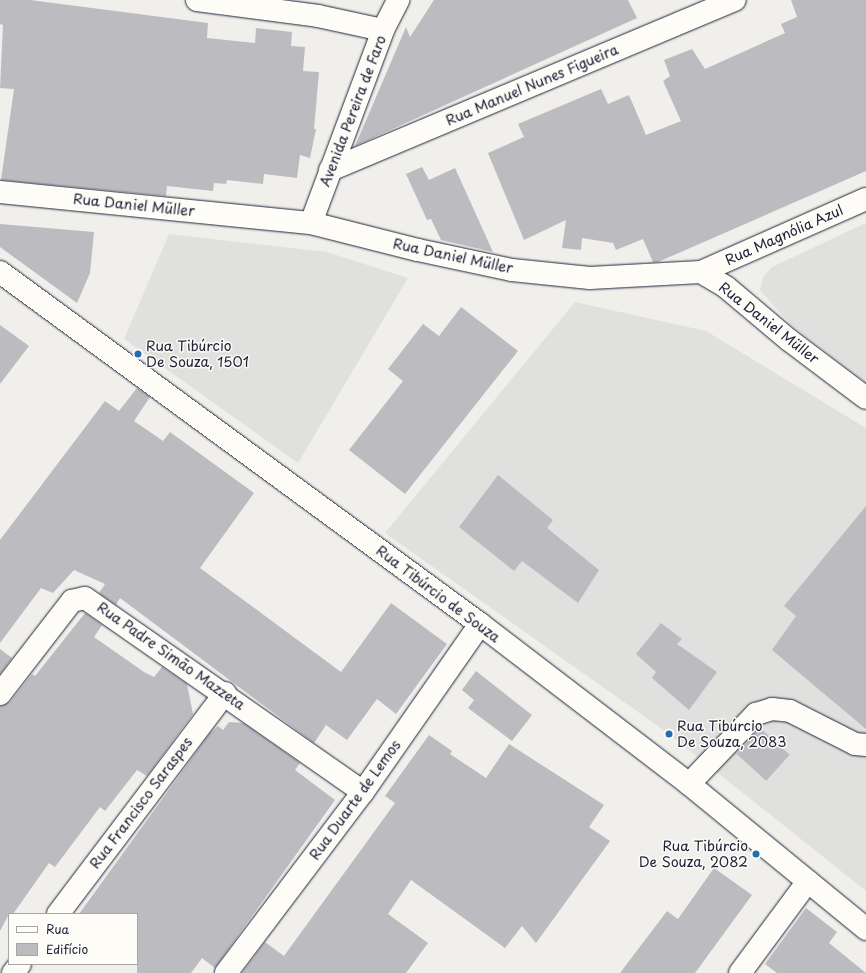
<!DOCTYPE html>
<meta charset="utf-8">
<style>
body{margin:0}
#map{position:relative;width:866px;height:973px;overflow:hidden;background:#f0efec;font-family:"Playpen Sans",sans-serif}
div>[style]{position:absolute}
.built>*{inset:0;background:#e0e0df}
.building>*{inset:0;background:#bcbcc0;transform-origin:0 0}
.roads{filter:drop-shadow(0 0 1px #22223b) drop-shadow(0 0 1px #22223b)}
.minor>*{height:22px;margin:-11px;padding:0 11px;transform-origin:11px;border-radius:11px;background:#fdfcf7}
.major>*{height:22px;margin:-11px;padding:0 11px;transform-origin:11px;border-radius:11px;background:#fdfcf7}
.dots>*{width:11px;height:11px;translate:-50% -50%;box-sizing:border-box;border:2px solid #fdfcf7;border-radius:50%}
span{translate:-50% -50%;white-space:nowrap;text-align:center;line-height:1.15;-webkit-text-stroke:3px #fdfcf7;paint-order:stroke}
.street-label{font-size:14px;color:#22223b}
.poi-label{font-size:14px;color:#22223b}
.left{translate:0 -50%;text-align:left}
.right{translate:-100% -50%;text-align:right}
.legend{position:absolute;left:8px;top:913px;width:130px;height:52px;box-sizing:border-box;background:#fdfcf7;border:1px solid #a5a5ac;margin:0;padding:5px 7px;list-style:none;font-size:12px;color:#22223b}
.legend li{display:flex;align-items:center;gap:8px;height:20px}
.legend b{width:20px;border:1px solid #a5a5ac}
</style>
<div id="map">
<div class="built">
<i style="clip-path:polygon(866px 223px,866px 383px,791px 325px,760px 290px,763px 277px,772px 267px)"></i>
<i style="clip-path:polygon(169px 234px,327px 252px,408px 278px,298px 463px,124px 339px)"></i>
<i style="clip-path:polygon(575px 302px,706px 331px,866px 428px,866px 891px,669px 734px,385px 533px)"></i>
</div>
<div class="building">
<i style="clip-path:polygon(0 0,30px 0,208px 23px,207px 38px,255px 43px,256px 28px,292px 32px,291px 46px,305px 47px,303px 71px,319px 72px,314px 129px,316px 129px,310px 158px,300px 155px,297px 178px,264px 174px,263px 184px,227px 180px,226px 184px,214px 183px,213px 191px,167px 186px,166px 196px,1px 180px,14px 89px,0 88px,3px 25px,0 24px)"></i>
<i style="clip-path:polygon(434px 0,628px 0,637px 18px,355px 146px,406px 27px,410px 37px)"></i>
<i style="clip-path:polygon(791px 0,866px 0,866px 171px,658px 262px,653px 262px,643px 239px,616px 250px,613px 243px,582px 238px,581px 250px,562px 248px,566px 220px,524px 240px,488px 153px,524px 137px,518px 124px,601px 89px,608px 104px,629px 95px,646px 135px,681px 121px,663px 81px,670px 76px,664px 60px,692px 49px,705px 69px,785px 33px,781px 24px,797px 17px)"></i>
<i style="clip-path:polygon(422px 167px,429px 180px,455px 168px,493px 252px,441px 240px,431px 219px,427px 220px,406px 174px)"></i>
<i style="clip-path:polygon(0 224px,94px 232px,90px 273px,77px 303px,0 247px)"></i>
<i style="clip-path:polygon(461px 307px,518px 351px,405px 494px,349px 450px,403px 381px,388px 369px,423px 324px,439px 336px)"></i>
<i style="clip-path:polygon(0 325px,29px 346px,0 384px)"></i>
<i style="clip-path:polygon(137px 388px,150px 397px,134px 421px,163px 441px,170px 432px,254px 493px,200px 568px,341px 672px,391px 603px,447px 644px,396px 714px,377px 699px,347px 740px,326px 725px,314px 743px,120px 598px,116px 605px,99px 593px,105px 584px,74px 570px,53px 593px,41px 588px,0 643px,0 540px,105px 401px,119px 411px)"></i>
<i style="clip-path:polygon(498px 475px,553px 520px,547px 528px,599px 570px,578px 603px,522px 561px,514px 571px,459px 527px)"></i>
<i style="clip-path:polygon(866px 506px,866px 729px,772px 650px,796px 616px,784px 606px)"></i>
<i style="clip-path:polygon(85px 613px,102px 625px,94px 637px,144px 672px,154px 677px,162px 667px,187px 684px,193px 714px,147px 776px,137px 770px,105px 811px,100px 807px,55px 867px,49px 863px,13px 914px,9px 914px,0 931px,0 706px,10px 702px,32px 674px,35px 676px)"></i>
<i style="clip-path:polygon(661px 623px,682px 639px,677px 644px,717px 672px,689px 710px,652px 678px,656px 672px,636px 654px)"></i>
<i style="clip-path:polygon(0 649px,12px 658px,0 674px)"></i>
<i style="clip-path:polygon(476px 671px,532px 715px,512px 741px,468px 708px,474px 700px,462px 690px)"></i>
<i style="clip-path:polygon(229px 722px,243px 723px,300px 763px,295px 770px,335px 800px,215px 968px,202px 958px,191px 973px,137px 973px,137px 914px,79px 914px,210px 733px,218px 726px,223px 730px)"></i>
<i style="left:760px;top:728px;width:40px;height:35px;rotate:42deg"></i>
<i style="clip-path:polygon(429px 735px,452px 751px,450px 754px,486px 778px,509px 744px,604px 805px,589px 827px,610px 841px,536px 943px,522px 926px,505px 948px,411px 880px,388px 914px,428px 943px,406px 973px,242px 973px,265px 942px,284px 956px,395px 803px,385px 796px)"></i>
<i style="clip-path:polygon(714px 868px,752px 895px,695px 973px,620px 973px,667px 911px,678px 919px)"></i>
<i style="clip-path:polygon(806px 908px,837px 932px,829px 943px,866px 973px,777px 973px,765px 964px)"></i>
</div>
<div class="roads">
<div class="minor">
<i style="left:197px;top:0;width:122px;rotate:7.5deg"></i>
<i style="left:318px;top:16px;width:66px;rotate:12.2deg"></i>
<i style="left:330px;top:170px;width:439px;rotate:-22.8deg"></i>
<i style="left:0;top:192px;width:313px;rotate:5.7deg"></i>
<i style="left:311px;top:223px;width:110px;rotate:14.2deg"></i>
<i style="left:418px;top:250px;width:96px;rotate:12deg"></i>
<i style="left:512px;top:270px;width:78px;rotate:5.9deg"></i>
<i style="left:590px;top:278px;width:111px;rotate:-3.1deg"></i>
<i style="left:701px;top:272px;width:29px;rotate:31deg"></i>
<i style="left:726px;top:287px;width:82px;rotate:40.1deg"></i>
<i style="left:789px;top:340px;width:96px;rotate:37deg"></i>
<i style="left:311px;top:223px;width:206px;rotate:-69.5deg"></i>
<i style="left:383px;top:30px;width:34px;rotate:-63deg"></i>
<i style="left:701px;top:272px;width:180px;rotate:-23.9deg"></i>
<i style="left:0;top:694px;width:118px;rotate:-52.3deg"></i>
<i style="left:72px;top:601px;width:13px;rotate:-13deg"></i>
<i style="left:85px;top:598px;width:339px;rotate:34.9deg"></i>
<i style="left:689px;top:784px;width:97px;rotate:-46.3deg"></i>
<i style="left:756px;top:714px;width:17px;rotate:-17deg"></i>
<i style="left:772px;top:709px;width:18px;rotate:6deg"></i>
<i style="left:790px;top:711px;width:73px;rotate:26.9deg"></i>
<i style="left:855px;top:744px;width:11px;rotate:5deg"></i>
<i style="left:58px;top:914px;width:277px;rotate:-52.9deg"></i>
<i style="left:13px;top:973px;width:11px;rotate:-52deg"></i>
<i style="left:226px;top:973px;width:227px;rotate:-52.9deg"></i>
<i style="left:363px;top:792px;width:205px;rotate:-55.1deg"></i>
<i style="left:740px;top:973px;width:114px;rotate:-53.5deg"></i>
</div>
<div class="major">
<i style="left:0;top:272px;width:595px;rotate:36.25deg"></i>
<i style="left:480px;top:624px;width:263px;rotate:37.4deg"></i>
<i style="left:689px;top:784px;width:229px;rotate:39.3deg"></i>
</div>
</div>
<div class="dots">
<i style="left:138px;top:354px;background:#1f6fb2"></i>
<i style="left:669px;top:734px;background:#1f6fb2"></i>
<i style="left:756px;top:854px;background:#1f6fb2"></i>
</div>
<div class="street-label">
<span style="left:532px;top:85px;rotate:-23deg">Rua Manuel Nunes Figueira</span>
<span style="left:353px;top:111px;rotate:-69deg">Avenida Pereira de Faro</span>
<span style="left:134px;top:205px;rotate:6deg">Rua Daniel Müller</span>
<span style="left:784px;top:235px;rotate:-24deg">Rua Magnólia Azul</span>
<span style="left:453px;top:256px;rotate:12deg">Rua Daniel Müller</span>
<span style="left:769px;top:323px;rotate:38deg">Rua Daniel Müller</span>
<span style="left:438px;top:594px;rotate:37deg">Rua Tibúrcio de Souza</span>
<span style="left:171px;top:656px;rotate:35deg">Rua Padre Simão Mazzeta</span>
<span style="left:355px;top:800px;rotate:-54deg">Rua Duarte de Lemos</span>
<span style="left:141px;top:803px;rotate:-53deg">Rua Francisco Saraspes</span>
</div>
<div class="poi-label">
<span class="left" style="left:146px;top:354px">Rua Tibúrcio<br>De Souza, 1501</span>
<span class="left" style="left:677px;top:734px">Rua Tibúrcio<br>De Souza, 2083</span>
<span class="right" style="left:748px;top:854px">Rua Tibúrcio<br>De Souza, 2082</span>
</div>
<ul class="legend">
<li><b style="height:5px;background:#fdfcf7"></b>Rua</li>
<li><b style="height:11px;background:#bcbcc0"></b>Edifício</li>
</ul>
</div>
